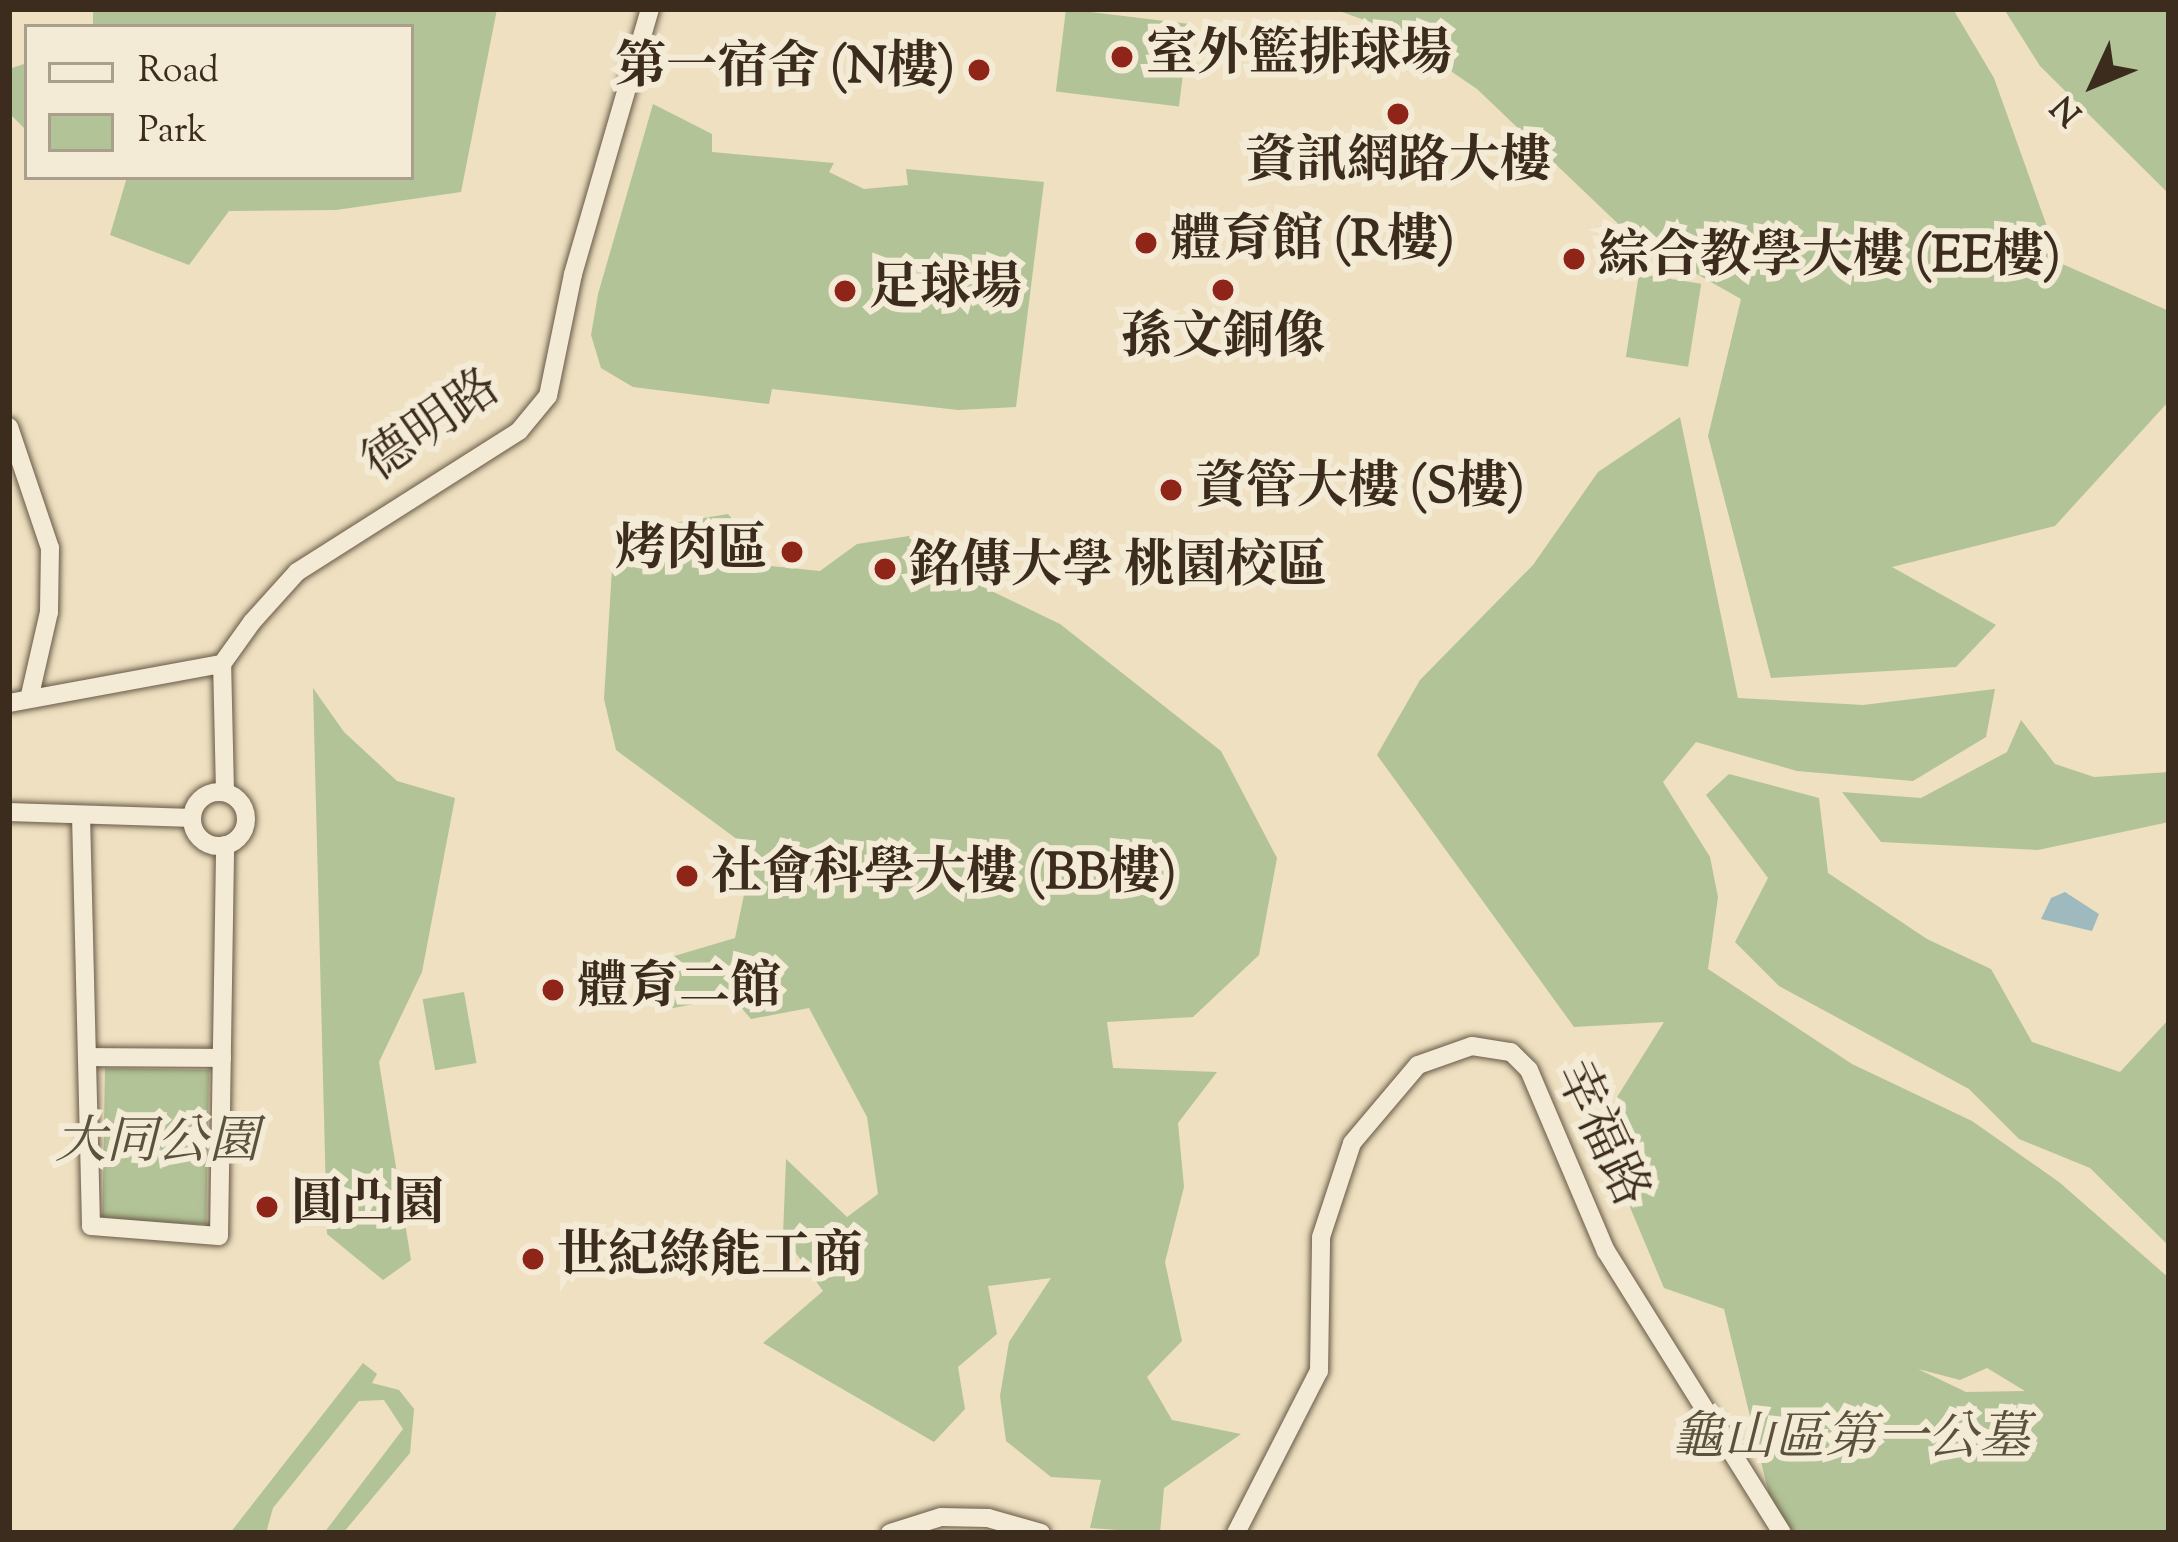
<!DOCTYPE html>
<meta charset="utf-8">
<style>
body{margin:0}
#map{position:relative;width:2178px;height:1542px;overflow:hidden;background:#eee0c0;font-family:"Sorts Mill Goudy","Noto Serif TC",serif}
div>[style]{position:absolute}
.green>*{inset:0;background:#b2c397;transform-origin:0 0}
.water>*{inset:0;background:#9fbabe}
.roads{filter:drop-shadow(0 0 3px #685946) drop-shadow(0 0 3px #685946)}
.minor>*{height:18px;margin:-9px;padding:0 9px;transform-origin:9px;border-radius:9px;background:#f4ebd6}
.minor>.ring{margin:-9px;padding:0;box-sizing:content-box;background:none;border:18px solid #f4ebd6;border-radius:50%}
.dots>*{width:33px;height:33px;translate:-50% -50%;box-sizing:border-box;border:6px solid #f4ebd6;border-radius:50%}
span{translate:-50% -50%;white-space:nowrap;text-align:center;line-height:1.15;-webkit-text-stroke:12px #f4ebd6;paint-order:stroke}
.poi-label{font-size:51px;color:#3c2c1e;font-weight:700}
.left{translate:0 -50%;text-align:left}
.right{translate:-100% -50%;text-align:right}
.street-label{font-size:51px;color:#3c2c1e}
.park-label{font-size:51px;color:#5a523c;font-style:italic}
.frame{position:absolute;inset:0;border:12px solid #3c2c1e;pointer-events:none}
.legend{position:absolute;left:24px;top:24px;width:390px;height:156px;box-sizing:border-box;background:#f4ebd6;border:3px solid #aa9f8c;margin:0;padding:15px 21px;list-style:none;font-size:36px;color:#3c2c1e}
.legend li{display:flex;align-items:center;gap:24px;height:60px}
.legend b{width:60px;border:3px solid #aa9f8c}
.north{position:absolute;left:2034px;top:24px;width:120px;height:120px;-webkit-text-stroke:9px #f4ebd6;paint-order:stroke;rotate:226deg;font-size:33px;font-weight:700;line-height:48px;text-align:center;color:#3c2c1e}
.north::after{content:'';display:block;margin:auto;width:42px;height:54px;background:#3c2c1e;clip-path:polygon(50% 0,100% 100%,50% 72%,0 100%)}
</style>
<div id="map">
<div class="green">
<i style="clip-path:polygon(93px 9px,497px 9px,461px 192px,336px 210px,229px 211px,189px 265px,110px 235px,127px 177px,411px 177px,411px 27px,93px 27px)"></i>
<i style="left:1066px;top:9px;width:124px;height:83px;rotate:7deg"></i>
<i style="clip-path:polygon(1334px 9px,1953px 9px,1994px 78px,2060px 263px,2169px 311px,2169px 401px,2055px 526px,1892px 567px,1996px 625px,1956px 667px,1771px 678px,1708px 436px,1741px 299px,1633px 238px,1477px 89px,1389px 29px)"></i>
<i style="clip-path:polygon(2004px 9px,2169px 9px,2169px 194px,2040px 66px)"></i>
<i style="clip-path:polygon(27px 63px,27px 131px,9px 113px,9px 69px)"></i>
<i style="clip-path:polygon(653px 104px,712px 134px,712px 152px,834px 163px,829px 172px,864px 189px,908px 185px,906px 169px,1044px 182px,1016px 407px,958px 410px,772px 389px,769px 404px,633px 387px,601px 368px,591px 335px,598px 294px)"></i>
<i style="left:1639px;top:274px;width:63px;height:84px;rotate:9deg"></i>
<i style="clip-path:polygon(evenodd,1680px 417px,1738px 698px,1863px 705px,1995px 689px,1986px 737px,1913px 781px,1797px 771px,1696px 742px,1663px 782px,1710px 857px,1718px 897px,1708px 969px,1852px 1064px,1972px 1121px,2059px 1182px,2169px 1278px,2169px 1533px,1788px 1533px,1772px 1507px,1724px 1309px,1664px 1288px,1597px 1129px,1664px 1022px,1574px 1027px,1377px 755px,1420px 680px,1533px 565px,1598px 472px,1680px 417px,1987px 1368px,2025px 1391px,1966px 1392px,1918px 1369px,1960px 1380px,1987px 1368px)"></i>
<i style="clip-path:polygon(728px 514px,771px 566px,820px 571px,857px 544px,909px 536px,958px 575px,1060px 624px,1221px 751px,1277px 858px,1259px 955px,1193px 1017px,1107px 1022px,1113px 1068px,1217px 1072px,1178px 1123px,1184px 1187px,1165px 1262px,1182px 1341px,1147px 1377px,1172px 1420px,1241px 1434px,1164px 1488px,1160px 1533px,1090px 1528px,1101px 1480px,1051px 1477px,1006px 1441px,1000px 1396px,1009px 1342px,1051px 1278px,988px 1286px,997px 1334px,958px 1367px,965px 1409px,934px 1442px,763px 1343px,823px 1291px,783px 1235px,786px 1159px,847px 1217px,878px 1194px,867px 1117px,809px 1008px,751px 1019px,732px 997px,657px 1011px,644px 965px,735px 938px,753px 851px,616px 750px,604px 699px,612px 569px,668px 524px)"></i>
<i style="clip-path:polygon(313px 688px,344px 732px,397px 781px,455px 798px,422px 972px,379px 1062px,411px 1260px,383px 1280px,327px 1234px)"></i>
<i style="clip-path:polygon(2021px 720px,2055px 764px,2094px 777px,2169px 772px,2169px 822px,2038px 850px,1881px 842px,1842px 792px,1921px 798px,2007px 752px)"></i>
<i style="clip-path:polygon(1729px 774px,1819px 798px,1828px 873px,1927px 939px,1991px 969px,2032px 1042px,2120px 1072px,2169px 1019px,2169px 1246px,2090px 1168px,2019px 1139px,1969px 1089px,1779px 986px,1735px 942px,1768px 878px,1706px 795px)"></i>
<i style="left:464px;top:992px;width:72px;height:42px;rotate:80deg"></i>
<i style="left:209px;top:1070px;width:154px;height:104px;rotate:91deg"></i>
<i style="clip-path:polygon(363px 1363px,377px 1374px,372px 1383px,399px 1390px,414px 1409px,410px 1453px,343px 1533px,324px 1533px,403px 1429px,384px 1400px,359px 1401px,273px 1508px,266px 1533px,230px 1533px)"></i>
</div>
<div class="water">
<i style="clip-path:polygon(2065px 892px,2099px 914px,2092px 931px,2041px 919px,2051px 898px)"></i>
</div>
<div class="roads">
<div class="minor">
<i style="left:9px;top:427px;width:128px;rotate:71.3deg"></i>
<i style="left:50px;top:548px;width:64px;rotate:90.9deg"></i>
<i style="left:49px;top:612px;width:89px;rotate:102.9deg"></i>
<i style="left:9px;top:703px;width:217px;rotate:-10.4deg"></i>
<i style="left:225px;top:792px;width:128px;rotate:-91.3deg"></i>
<i style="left:222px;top:664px;width:52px;rotate:-54.5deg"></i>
<i style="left:252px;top:622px;width:67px;rotate:-48deg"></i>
<i style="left:297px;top:572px;width:263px;rotate:-32.4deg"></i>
<i style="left:519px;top:431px;width:45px;rotate:-50.4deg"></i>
<i style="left:548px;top:396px;width:125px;rotate:-78.4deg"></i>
<i style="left:573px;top:274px;width:276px;rotate:-73.8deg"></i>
<i class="ring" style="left:192px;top:792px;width:36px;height:36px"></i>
<i style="left:9px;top:812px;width:183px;rotate:1.9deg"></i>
<i style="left:81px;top:815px;width:411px;rotate:88.6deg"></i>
<i style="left:91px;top:1226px;width:128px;rotate:4.5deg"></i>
<i style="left:219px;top:1236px;width:391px;rotate:-89.1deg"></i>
<i style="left:87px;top:1057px;width:135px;rotate:0.4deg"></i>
<i style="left:890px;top:1533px;width:53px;rotate:-17.4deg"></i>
<i style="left:941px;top:1517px;width:47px;rotate:1.2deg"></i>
<i style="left:988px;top:1518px;width:55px;rotate:15.8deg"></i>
<i style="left:1236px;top:1533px;width:182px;rotate:-62.9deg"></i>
<i style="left:1319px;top:1371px;width:134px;rotate:-89.1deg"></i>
<i style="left:1321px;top:1237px;width:99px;rotate:-71.7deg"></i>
<i style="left:1352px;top:1143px;width:102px;rotate:-49.8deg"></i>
<i style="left:1418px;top:1065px;width:57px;rotate:-19.4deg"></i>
<i style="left:1472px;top:1046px;width:39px;rotate:9deg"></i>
<i style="left:1511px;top:1052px;width:25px;rotate:45deg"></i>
<i style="left:1529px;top:1070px;width:197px;rotate:67deg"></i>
<i style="left:1606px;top:1251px;width:332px;rotate:58deg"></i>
</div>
</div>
<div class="dots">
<i style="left:1122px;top:57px;background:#8f2418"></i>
<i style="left:979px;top:70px;background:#8f2418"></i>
<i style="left:1398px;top:114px;background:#8f2418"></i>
<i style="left:1146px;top:243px;background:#8f2418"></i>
<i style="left:1574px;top:259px;background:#8f2418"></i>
<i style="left:1223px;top:290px;background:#8f2418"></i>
<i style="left:845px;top:291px;background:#8f2418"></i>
<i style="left:1171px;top:490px;background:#8f2418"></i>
<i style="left:792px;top:552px;background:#8f2418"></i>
<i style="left:885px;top:569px;background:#8f2418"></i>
<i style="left:687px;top:876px;background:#8f2418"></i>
<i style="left:553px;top:990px;background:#8f2418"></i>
<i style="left:267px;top:1207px;background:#8f2418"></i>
<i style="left:533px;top:1259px;background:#8f2418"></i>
</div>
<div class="poi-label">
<span class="left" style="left:1146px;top:57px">室外籃排球場</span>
<span class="right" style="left:955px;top:70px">第一宿舍 (N樓)</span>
<span style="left:1398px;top:164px">資訊網路大樓</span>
<span class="left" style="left:1170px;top:243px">體育館 (R樓)</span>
<span class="left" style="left:1598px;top:259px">綜合教學大樓 (EE樓)</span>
<span class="left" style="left:869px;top:291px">足球場</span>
<span style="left:1223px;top:340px">孫文銅像</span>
<span class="left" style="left:1195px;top:490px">資管大樓 (S樓)</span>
<span class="right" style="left:768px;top:552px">烤肉區</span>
<span class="left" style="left:909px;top:569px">銘傳大學 桃園校區</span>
<span class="left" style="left:711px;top:876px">社會科學大樓 (BB樓)</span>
<span class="left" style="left:577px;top:990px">體育二館</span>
<span class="left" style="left:291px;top:1207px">圓凸園</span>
<span class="left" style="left:557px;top:1259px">世紀綠能工商</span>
</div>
<div class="street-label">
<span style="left:433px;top:428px;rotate:-35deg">德明路</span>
<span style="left:1599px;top:1135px;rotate:65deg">幸福路</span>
</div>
<div class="park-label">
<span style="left:157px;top:1145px">大同公園</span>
<span style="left:1851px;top:1441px">龜山區第一公墓</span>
</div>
<div class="frame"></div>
<ul class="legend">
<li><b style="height:15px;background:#f4ebd6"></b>Road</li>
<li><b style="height:33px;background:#b2c397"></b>Park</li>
</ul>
<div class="north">N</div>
</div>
